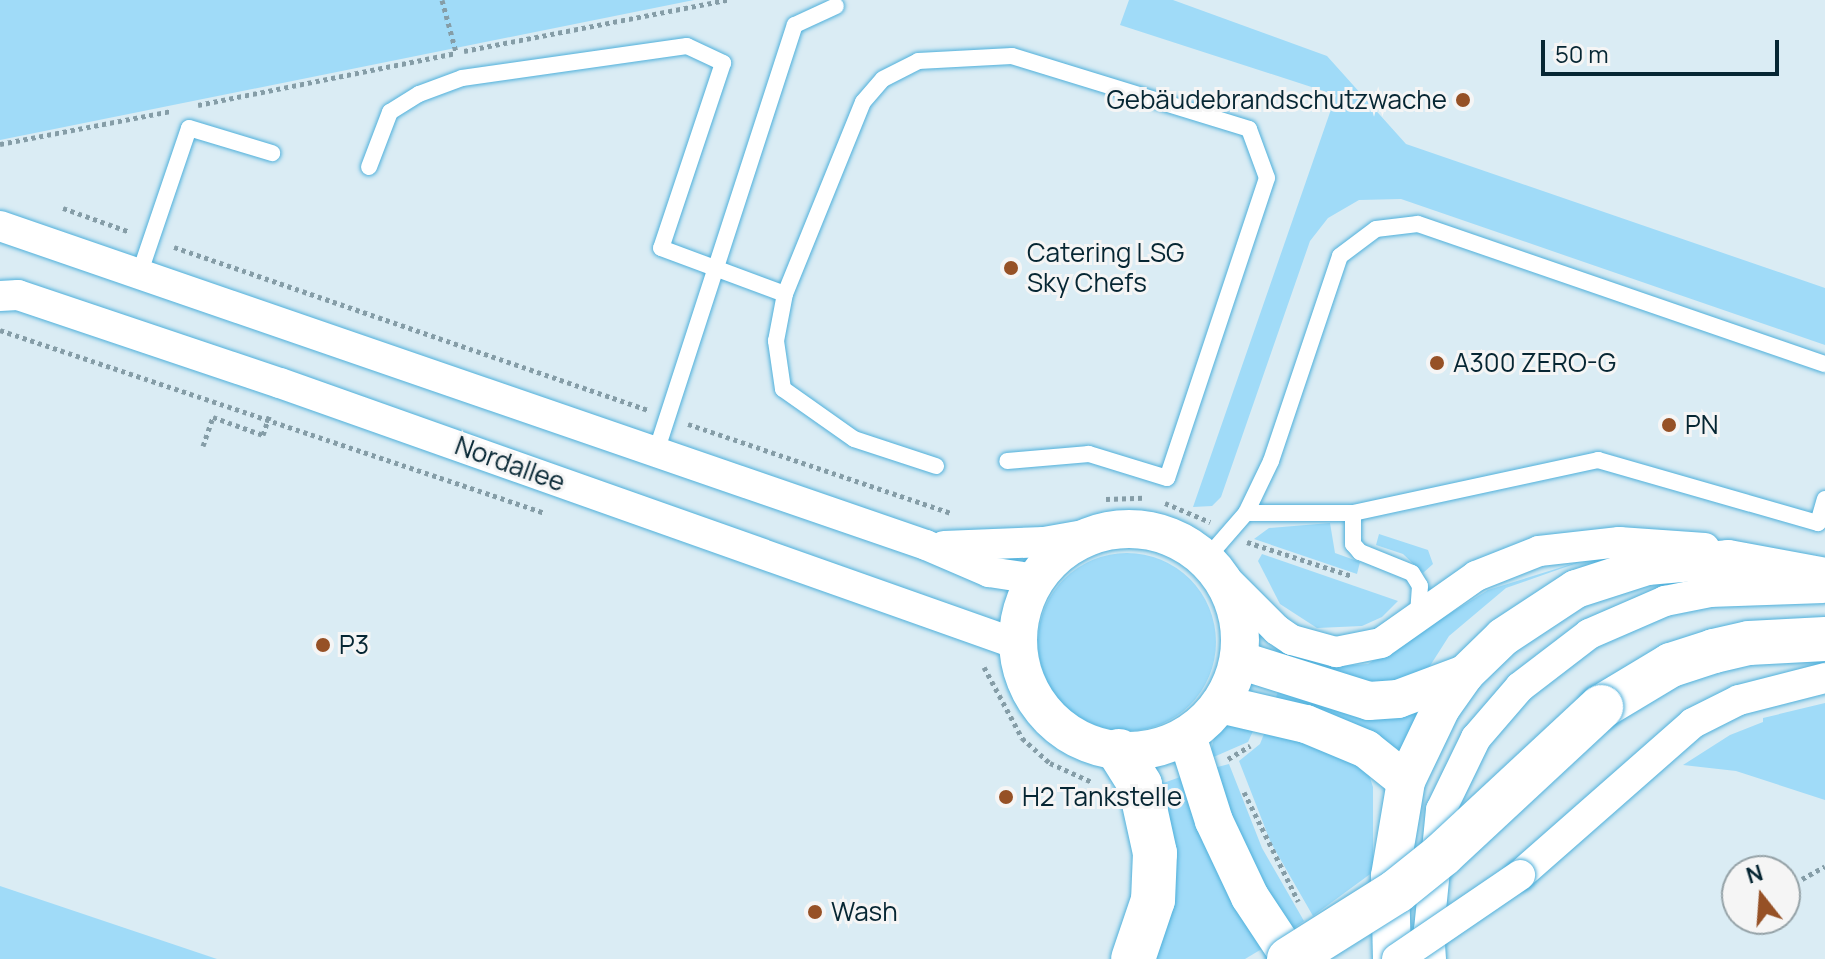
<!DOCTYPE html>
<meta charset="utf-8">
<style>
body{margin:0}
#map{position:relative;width:1825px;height:959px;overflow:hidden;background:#daecf4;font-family:Manrope,sans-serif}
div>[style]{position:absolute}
.green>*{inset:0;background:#a0dbf8}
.round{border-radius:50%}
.path>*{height:5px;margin-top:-2.5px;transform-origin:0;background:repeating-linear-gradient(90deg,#859da7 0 4px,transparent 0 8px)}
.roads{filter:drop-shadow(0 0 2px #4fb0db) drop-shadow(0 0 2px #4fb0db)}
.service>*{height:16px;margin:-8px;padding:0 8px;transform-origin:8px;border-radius:8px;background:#fff}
.minor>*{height:30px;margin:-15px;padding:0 15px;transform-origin:15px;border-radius:15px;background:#fff}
.tertiary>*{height:38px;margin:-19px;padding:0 19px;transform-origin:19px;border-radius:19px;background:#fff}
.tertiary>.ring{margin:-19px;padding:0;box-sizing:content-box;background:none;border:38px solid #fff;border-radius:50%}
.trunk>*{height:44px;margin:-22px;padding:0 22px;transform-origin:22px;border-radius:22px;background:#fff}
.bridges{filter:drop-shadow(0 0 2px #4fb0db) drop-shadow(0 0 2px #4fb0db)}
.minor-bridge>*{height:30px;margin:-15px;padding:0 15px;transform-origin:15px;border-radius:15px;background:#fff}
.trunk-bridge>*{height:44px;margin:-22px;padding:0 22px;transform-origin:22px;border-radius:22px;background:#fff}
.dots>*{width:22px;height:22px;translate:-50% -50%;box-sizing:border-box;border:4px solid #f5f5f5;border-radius:50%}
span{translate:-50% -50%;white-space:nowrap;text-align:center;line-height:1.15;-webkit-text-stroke:6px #f5f5f5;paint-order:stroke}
.poi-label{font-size:26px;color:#062633}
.right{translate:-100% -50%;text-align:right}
.left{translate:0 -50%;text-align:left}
.street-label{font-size:26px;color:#062633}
.north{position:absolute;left:1721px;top:855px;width:80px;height:80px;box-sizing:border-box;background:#f5f5f5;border:2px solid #95a2a7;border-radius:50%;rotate:343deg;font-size:22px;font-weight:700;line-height:32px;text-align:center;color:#062633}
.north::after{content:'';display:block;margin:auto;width:28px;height:36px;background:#965126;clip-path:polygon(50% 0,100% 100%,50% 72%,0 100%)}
.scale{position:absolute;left:1541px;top:40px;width:238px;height:36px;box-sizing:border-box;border:4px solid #062633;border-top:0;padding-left:10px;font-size:24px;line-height:28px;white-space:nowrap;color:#062633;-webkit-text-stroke:6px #f5f5f5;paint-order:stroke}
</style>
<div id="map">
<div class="green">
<i style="clip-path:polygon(0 0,694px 0,0 140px)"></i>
<i style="clip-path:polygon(1129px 0,1173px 0,1327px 56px,1406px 144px,1825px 288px,1825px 345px,1401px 199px,1359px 200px,1328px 218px,1310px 241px,1221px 497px,1212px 506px,1193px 507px,1336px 95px,1120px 25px)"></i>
<i style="clip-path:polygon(1330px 523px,1335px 553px,1360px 562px,1357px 574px,1254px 539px,1269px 528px)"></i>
<i style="clip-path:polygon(1379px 534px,1428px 550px,1433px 564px,1423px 573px,1403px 554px,1376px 545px)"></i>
<i class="round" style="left:1038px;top:553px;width:178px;height:178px"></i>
<i style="clip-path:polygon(1262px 554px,1398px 601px,1382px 617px,1362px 626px,1317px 628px,1280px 604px,1258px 561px)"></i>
<i style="clip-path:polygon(1588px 559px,1506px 588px,1449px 636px,1428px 669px,1388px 689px,1325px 667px,1368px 664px,1488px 590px)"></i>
<i style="clip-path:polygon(1281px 684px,1436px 688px,1404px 751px,1273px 705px)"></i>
<i style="clip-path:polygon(1825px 703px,1825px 800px,1736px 771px,1683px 765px,1730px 735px,1763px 722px,1763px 718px)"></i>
<i style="clip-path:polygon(1235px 720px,1257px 722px,1248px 742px,1209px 759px,1216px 730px)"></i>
<i style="clip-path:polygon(1268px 724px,1300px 732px,1368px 772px,1373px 787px,1373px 872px,1313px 916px,1271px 843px,1239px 761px,1260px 744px)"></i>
<i style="clip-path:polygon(1229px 764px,1262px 848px,1304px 921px,1285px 934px,1210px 769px)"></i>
<i style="clip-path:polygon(1183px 776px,1265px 947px,1245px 959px,1147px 959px,1152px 787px)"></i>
<i style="clip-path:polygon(0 886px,217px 959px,0 959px)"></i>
</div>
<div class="path">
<i style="left:442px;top:0;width:54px;rotate:74.9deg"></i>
<i style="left:464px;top:51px;width:268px;rotate:-11deg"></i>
<i style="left:198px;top:105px;width:262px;rotate:-11.4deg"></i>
<i style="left:0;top:144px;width:175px;rotate:-10.9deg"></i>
<i style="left:63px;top:208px;width:71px;rotate:19.7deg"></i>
<i style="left:174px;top:247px;width:501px;rotate:18.98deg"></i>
<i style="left:0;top:330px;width:575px;rotate:18.56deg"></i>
<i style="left:688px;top:424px;width:278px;rotate:18.7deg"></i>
<i style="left:203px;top:446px;width:31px;rotate:-71deg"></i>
<i style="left:213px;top:417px;width:53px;rotate:19.8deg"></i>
<i style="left:263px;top:435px;width:20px;rotate:-72deg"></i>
<i style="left:1106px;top:499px;width:37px;rotate:-2deg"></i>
<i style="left:1165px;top:503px;width:49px;rotate:22.9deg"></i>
<i style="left:1247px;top:542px;width:110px;rotate:17.9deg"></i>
<i style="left:984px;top:667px;width:81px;rotate:61.8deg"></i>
<i style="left:1022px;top:738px;width:38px;rotate:42deg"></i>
<i style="left:1050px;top:763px;width:46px;rotate:24.3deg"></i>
<i style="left:1228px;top:759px;width:26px;rotate:-31deg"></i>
<i style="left:1244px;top:792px;width:122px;rotate:63.6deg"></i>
<i style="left:1802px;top:879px;width:26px;rotate:-29deg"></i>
</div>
<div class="roads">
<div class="service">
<i style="left:369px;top:167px;width:59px;rotate:-69.1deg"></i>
<i style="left:390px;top:112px;width:34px;rotate:-32deg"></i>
<i style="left:419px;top:94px;width:46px;rotate:-20.4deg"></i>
<i style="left:462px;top:78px;width:227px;rotate:-8.1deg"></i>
<i style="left:687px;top:46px;width:40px;rotate:25deg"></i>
<i style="left:723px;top:63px;width:195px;rotate:108.5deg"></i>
<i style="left:661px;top:248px;width:132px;rotate:20.4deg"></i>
<i style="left:139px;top:275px;width:155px;rotate:-71.2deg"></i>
<i style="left:189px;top:128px;width:87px;rotate:16.8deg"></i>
<i style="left:656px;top:452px;width:449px;rotate:-72deg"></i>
<i style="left:795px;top:25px;width:45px;rotate:-24.9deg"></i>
<i style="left:936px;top:466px;width:86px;rotate:-161.8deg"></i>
<i style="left:854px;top:439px;width:87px;rotate:-144.8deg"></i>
<i style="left:783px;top:389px;width:49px;rotate:-98.3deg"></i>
<i style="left:776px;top:341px;width:48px;rotate:-79.2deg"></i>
<i style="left:785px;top:294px;width:207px;rotate:-67.9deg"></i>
<i style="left:863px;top:102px;width:30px;rotate:-49deg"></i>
<i style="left:883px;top:79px;width:39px;rotate:-27deg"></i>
<i style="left:918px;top:61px;width:94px;rotate:-3deg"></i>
<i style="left:1012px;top:56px;width:248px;rotate:17.1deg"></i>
<i style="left:1249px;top:129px;width:52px;rotate:69.8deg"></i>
<i style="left:1267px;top:178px;width:316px;rotate:108.4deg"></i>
<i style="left:1167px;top:478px;width:82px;rotate:-162.9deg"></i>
<i style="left:1089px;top:454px;width:82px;rotate:175.1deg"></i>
<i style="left:1246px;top:513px;width:107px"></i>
<i style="left:1353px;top:513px;width:251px;rotate:-12.2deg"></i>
<i style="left:1598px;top:460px;width:229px;rotate:16deg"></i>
<i style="left:1818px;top:523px;width:25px;rotate:-74deg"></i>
<i style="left:1353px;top:513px;width:31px;rotate:90deg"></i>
<i style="left:1353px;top:544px;width:11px;rotate:49deg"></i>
<i style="left:1360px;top:552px;width:56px;rotate:22deg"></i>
<i style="left:1412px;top:573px;width:15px;rotate:58deg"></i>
<i style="left:1420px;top:586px;width:29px;rotate:94deg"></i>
<i style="left:1206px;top:559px;width:61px;rotate:-49deg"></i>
<i style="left:1246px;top:513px;width:58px;rotate:-64.3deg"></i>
<i style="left:1271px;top:461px;width:216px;rotate:-71.4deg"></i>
<i style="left:1340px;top:256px;width:45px;rotate:-36.9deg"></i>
<i style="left:1376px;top:229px;width:42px;rotate:-6.8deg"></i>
<i style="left:1418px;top:224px;width:430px;rotate:19deg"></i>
</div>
<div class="minor">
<i style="left:0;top:226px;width:979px;rotate:19.01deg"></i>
<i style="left:926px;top:545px;width:69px;rotate:23.2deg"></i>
<i style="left:989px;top:572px;width:48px;rotate:8.5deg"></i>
<i style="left:0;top:296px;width:18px;rotate:-3deg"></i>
<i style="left:18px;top:295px;width:276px;rotate:18.6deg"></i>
<i style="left:280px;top:383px;width:782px;rotate:19.5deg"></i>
<i style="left:944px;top:546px;width:100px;rotate:-2.3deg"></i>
<i style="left:1044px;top:542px;width:63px;rotate:-10.1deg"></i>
<i style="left:1216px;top:569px;width:86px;rotate:45deg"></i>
<i style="left:1277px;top:630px;width:18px;rotate:34deg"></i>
<i style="left:1292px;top:640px;width:46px;rotate:15.3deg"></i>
<i style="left:1336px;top:652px;width:46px;rotate:-11.3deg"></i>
<i style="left:1381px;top:643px;width:116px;rotate:-35.2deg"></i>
<i style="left:1476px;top:576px;width:68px;rotate:-21.6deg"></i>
<i style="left:1539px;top:551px;width:81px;rotate:-6.4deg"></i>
<i style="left:1619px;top:542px;width:86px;rotate:4deg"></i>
<i style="left:1520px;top:875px;width:230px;rotate:-41.3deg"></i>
<i style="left:1693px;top:723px;width:51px;rotate:-26.6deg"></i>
<i style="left:1739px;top:700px;width:89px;rotate:-14.3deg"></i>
<i style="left:1431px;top:959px;width:29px;rotate:-94deg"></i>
<i style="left:1429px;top:930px;width:121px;rotate:-84.3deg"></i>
<i style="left:1441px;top:810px;width:80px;rotate:-64.1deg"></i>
<i style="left:1476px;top:738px;width:67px;rotate:-49.2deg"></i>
<i style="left:1520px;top:687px;width:87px;rotate:-37.5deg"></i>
<i style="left:1589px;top:634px;width:83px;rotate:-23.5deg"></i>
<i style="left:1665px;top:601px;width:46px;rotate:-11.3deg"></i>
<i style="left:1710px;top:592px;width:113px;rotate:-2deg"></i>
</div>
<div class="tertiary">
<i class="ring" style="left:1018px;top:529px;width:184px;height:184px"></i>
<i style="left:1239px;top:660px;width:136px;rotate:17.5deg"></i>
<i style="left:1369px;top:701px;width:29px;rotate:-4deg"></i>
<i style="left:1398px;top:699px;width:72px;rotate:-20.5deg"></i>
<i style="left:1220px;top:704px;width:88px;rotate:13.1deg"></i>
<i style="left:1306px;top:724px;width:65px;rotate:22.6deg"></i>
<i style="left:1366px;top:749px;width:51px;rotate:38.7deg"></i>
<i style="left:1187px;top:736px;width:89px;rotate:72.4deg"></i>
<i style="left:1214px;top:821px;width:84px;rotate:64.7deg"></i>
<i style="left:1250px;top:897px;width:74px;rotate:56.5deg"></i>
<i style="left:1392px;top:959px;width:83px;rotate:-91.4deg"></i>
<i style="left:1390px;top:876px;width:96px;rotate:-80.4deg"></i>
<i style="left:1406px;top:781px;width:81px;rotate:-64.4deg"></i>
<i style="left:1441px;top:708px;width:42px;rotate:-54.8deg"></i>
<i style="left:1465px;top:674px;width:53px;rotate:-44.2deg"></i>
<i style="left:1503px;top:637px;width:87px;rotate:-33.3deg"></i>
<i style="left:1576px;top:589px;width:75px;rotate:-17.9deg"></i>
<i style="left:1647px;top:566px;width:81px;rotate:-4.9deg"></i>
<i style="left:1728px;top:559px;width:99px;rotate:10.5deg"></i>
</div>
<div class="trunk">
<i style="left:1601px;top:707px;width:82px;rotate:-31deg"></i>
<i style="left:1671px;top:665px;width:45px;rotate:-18deg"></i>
<i style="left:1714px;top:651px;width:36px;rotate:-13deg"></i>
<i style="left:1749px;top:643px;width:76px;rotate:-3deg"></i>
<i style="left:1119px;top:751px;width:40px;rotate:58deg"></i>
<i style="left:1140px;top:785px;width:70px;rotate:77.6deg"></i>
<i style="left:1155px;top:853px;width:47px;rotate:92.4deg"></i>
<i style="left:1153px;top:900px;width:62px;rotate:108.7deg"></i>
</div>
</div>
<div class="bridges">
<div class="minor-bridge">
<i style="left:1397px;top:959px;width:149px;rotate:-34.3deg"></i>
</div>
<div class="trunk-bridge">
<i style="left:1289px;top:959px;width:128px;rotate:-32.2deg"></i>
<i style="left:1397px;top:891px;width:59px;rotate:-38.8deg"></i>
<i style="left:1443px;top:854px;width:216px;rotate:-42.9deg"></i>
</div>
</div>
<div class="dots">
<i style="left:1463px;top:100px;background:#965126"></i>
<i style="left:1011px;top:268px;background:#965126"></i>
<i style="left:1437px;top:363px;background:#965126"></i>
<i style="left:1669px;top:425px;background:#965126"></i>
<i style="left:323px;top:645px;background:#965126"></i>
<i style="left:1006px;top:797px;background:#965126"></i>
<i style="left:815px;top:912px;background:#965126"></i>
</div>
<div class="poi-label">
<span class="right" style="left:1447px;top:100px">Gebäudebrandschutzwache</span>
<span class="left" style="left:1027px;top:268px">Catering LSG<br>Sky Chefs</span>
<span class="left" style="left:1453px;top:363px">A300 ZERO-G</span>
<span class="left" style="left:1685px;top:425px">PN</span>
<span class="left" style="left:339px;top:645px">P3</span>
<span class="left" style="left:1022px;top:797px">H2 Tankstelle</span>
<span class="left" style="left:831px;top:912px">Wash</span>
</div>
<div class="street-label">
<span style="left:510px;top:464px;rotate:20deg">Nordallee</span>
</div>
<div class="north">N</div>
<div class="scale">50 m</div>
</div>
